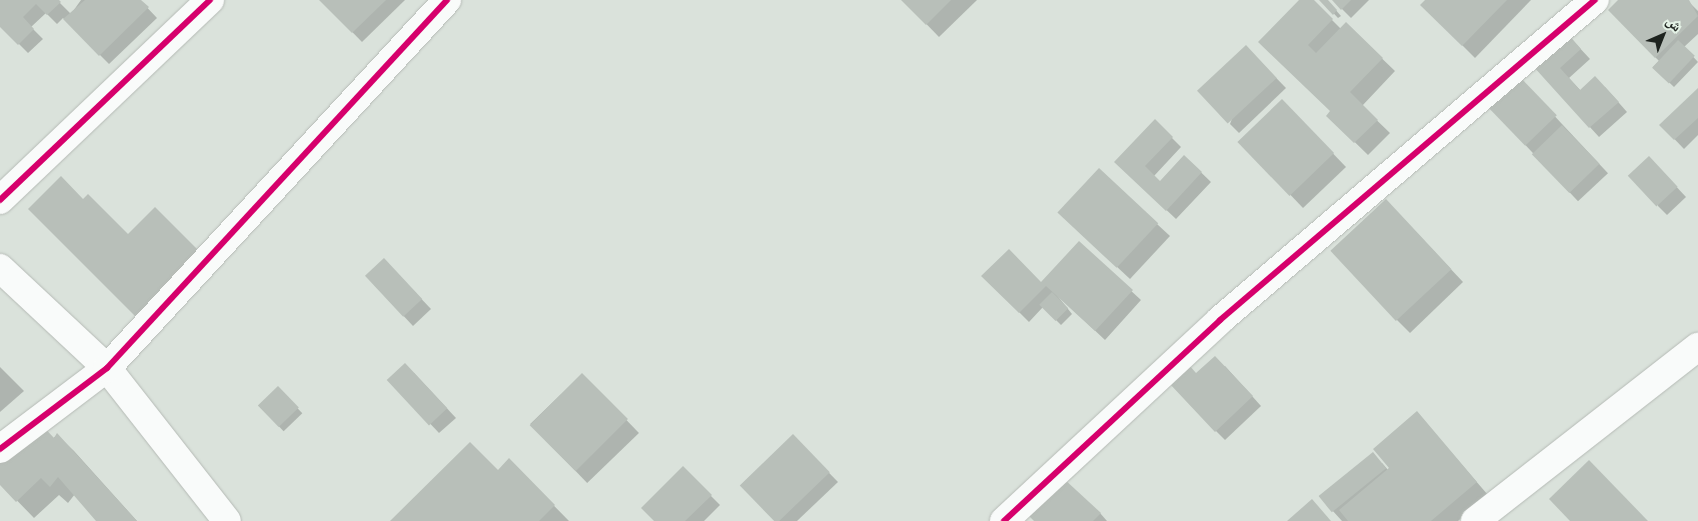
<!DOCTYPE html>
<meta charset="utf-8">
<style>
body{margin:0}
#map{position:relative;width:1698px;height:521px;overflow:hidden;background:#dae2db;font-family:"Times New Roman","Noto Naskh Arabic",serif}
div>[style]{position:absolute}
.shadow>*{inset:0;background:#0003;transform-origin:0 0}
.building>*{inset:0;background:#b8bfb9;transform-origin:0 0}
.roads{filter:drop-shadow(0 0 1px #b5bab5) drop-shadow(0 0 1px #b5bab5)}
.minor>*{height:28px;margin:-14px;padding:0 14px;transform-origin:14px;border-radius:14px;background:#f9fbfa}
.cycleway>*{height:6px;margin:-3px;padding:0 3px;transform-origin:3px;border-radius:3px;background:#d6006c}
span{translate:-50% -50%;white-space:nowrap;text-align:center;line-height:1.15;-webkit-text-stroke:4px #e4f2e6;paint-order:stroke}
.north{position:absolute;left:1638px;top:10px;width:50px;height:50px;-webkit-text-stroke:4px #e4f2e6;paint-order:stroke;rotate:44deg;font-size:14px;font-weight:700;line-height:20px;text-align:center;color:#1e231f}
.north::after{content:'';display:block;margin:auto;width:18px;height:22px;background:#1e231f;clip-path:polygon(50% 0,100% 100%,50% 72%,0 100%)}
</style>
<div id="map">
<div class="shadow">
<i style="clip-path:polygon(0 0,57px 0,71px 14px,81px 0,140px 0,157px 18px,109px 64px,63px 18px,57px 24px,46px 13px,31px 27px,43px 39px,28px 53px,0 25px)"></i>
<i style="clip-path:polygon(321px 0,405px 0,362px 42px)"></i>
<i style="clip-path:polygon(903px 0,977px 0,939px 37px)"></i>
<i style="clip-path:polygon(1301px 0,1312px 0,1341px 29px,1346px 24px,1395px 71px,1362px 106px,1390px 133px,1368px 155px,1328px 116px,1332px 112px,1260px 42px)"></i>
<i style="clip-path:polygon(1321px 0,1327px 0,1341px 16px,1338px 18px)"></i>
<i style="clip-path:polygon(1333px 0,1369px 0,1351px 18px)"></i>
<i style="clip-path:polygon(1427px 0,1531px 0,1475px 58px,1422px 5px)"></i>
<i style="clip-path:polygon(1619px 0,1687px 0,1698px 11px,1698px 34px,1684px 47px,1698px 62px,1674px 87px,1653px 67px,1659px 61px,1609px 10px)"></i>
<i style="clip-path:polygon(1577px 45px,1590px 59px,1569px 78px,1581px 91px,1605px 87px,1627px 112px,1599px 137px,1534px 66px)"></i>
<i style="clip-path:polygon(1255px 56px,1286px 88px,1239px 133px,1230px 124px)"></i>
<i style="left:1520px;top:79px;width:129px;height:41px;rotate:47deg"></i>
<i style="clip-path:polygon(1698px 90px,1698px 135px,1684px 149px,1661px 125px)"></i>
<i style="clip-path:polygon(1294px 113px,1346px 167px,1303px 208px,1239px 141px)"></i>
<i style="clip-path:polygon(1155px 121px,1181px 147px,1154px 176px,1160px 182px,1184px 156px,1211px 182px,1176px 219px,1125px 171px)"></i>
<i style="clip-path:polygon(1658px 167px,1686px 197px,1667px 215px,1658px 206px)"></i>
<i style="clip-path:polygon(1398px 213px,1463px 282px,1410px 333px,1397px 320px)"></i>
<i style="clip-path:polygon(1157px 224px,1170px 236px,1130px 279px,1072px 225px)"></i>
<i style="clip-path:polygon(1079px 243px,1141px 300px,1105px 340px,1056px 294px,1072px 314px,1061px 325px,1043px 307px,1029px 322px,983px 276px,1042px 283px)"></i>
<i style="clip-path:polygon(393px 269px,431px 309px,413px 326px,366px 276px)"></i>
<i style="clip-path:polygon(1225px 366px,1261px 406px,1225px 440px,1216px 431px,1197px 375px)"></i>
<i style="clip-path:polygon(0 367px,24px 391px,0 412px)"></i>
<i style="clip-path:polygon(414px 373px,456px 418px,439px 433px,389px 380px)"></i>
<i style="left:582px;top:374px;width:82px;height:72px;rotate:46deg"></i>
<i style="left:278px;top:388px;width:35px;height:26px;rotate:46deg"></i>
<i style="clip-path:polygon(1417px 413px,1488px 495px,1458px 521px,1342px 521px,1321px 498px,1382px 463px,1388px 470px)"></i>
<i style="clip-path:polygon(57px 435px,74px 451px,137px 521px,98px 521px,75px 494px,68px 503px,59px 495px,34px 518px,0 483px)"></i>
<i style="clip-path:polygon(793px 436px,838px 482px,797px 521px,775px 521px,741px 485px)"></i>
<i style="clip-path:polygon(509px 460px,569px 521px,392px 521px,498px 472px)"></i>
<i style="clip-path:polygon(683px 468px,720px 505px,704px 521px,656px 521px)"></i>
<i style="clip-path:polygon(1100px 513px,1107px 521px,1036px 521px)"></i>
</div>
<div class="building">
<i style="clip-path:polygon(0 0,59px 0,61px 2px,47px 15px,36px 4px,23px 17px,34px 29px,18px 45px,0 27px)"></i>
<i style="clip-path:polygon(85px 0,141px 0,149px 7px,99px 56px,63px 19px)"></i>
<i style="clip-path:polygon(319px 0,386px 0,352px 33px)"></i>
<i style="clip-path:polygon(901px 0,951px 0,926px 25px)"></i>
<i style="clip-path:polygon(1299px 0,1314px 0,1333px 19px,1308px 45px,1316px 53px,1346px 22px,1383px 58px,1350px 92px,1378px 120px,1354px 143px,1326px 116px,1330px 111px,1258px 42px)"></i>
<i style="clip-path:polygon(1319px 0,1328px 0,1337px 10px,1333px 15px)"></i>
<i style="clip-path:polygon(1332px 0,1351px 0,1341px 10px)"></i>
<i style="clip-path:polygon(1425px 0,1507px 0,1462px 46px,1420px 5px)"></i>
<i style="clip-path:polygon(1618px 0,1689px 0,1698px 16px,1655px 58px,1608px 10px)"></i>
<i style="clip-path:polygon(1568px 34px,1581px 49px,1560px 68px,1580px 90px,1595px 76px,1619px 102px,1589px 128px,1533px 66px)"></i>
<i style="left:1678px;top:40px;width:23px;height:38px;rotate:43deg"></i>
<i style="left:1246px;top:45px;width:45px;height:67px;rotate:47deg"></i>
<i style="left:1520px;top:77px;width:53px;height:44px;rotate:46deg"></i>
<i style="clip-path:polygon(1698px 88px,1698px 118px,1674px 140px,1659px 125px)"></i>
<i style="left:1282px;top:99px;width:75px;height:62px;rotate:46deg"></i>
<i style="clip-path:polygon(1155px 119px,1173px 137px,1145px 166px,1160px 181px,1184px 155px,1202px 172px,1166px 211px,1114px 162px)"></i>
<i style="left:1562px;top:125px;width:54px;height:42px;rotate:46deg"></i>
<i style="left:1649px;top:156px;width:42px;height:29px;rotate:47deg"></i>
<i style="left:1099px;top:168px;width:81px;height:61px;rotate:43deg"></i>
<i style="clip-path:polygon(61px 176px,83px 199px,88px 194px,128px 234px,155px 207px,203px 255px,139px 320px,28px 209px)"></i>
<i style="left:1386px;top:199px;width:96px;height:76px;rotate:47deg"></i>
<i style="clip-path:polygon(1079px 241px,1133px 290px,1095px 331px,1046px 286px,1019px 313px,981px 276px,1009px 249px,1041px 282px)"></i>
<i style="left:384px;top:258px;width:56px;height:26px;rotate:47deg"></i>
<i style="left:1052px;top:292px;width:23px;height:18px;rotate:45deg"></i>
<i style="clip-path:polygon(1215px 356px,1253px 396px,1215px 432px,1169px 383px,1189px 365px,1196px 373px)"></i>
<i style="left:405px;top:363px;width:62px;height:25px;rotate:47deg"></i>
<i style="left:582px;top:373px;width:65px;height:74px;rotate:45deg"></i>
<i style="left:278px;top:386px;width:30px;height:28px;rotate:46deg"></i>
<i style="clip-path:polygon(1417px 411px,1477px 482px,1431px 521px,1348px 521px,1339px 510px,1389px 468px,1373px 449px)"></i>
<i style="clip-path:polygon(39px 422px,54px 438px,57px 433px,137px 521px,96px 521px,58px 477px,50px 487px,41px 478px,16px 502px,0 485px,0 457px)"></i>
<i style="left:793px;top:434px;width:53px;height:74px;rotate:46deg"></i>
<i style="clip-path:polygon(470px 442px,498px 470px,509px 458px,555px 505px,539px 521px,390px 521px)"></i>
<i style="left:1373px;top:452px;width:21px;height:70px;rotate:51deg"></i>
<i style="clip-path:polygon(1589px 460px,1648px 521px,1570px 521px,1549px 499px)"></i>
<i style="clip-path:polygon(683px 466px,712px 495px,685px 521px,654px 521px,641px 508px)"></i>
<i style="clip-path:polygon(1063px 478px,1101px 513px,1093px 521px,1034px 521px,1028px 515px)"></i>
<i style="clip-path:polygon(1312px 499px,1331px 521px,1287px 521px)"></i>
</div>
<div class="roads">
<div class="minor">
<i style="left:0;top:200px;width:290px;rotate:-43.6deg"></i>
<i style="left:0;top:268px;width:146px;rotate:43.1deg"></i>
<i style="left:107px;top:368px;width:194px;rotate:51.9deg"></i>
<i style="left:0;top:449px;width:134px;rotate:-37.1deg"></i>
<i style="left:107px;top:368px;width:501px;rotate:-47.26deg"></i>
<i style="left:1004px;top:521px;width:295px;rotate:-42.9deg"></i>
<i style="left:1220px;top:320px;width:493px;rotate:-40.5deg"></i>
<i style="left:1475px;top:521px;width:283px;rotate:-38deg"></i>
</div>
</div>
<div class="cycleway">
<i style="left:0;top:200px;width:290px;rotate:-43.6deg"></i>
<i style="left:0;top:449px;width:134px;rotate:-37.1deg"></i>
<i style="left:107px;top:368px;width:501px;rotate:-47.26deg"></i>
<i style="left:1004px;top:521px;width:295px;rotate:-42.9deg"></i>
<i style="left:1220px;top:320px;width:493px;rotate:-40.5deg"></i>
</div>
<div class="north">ش</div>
</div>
